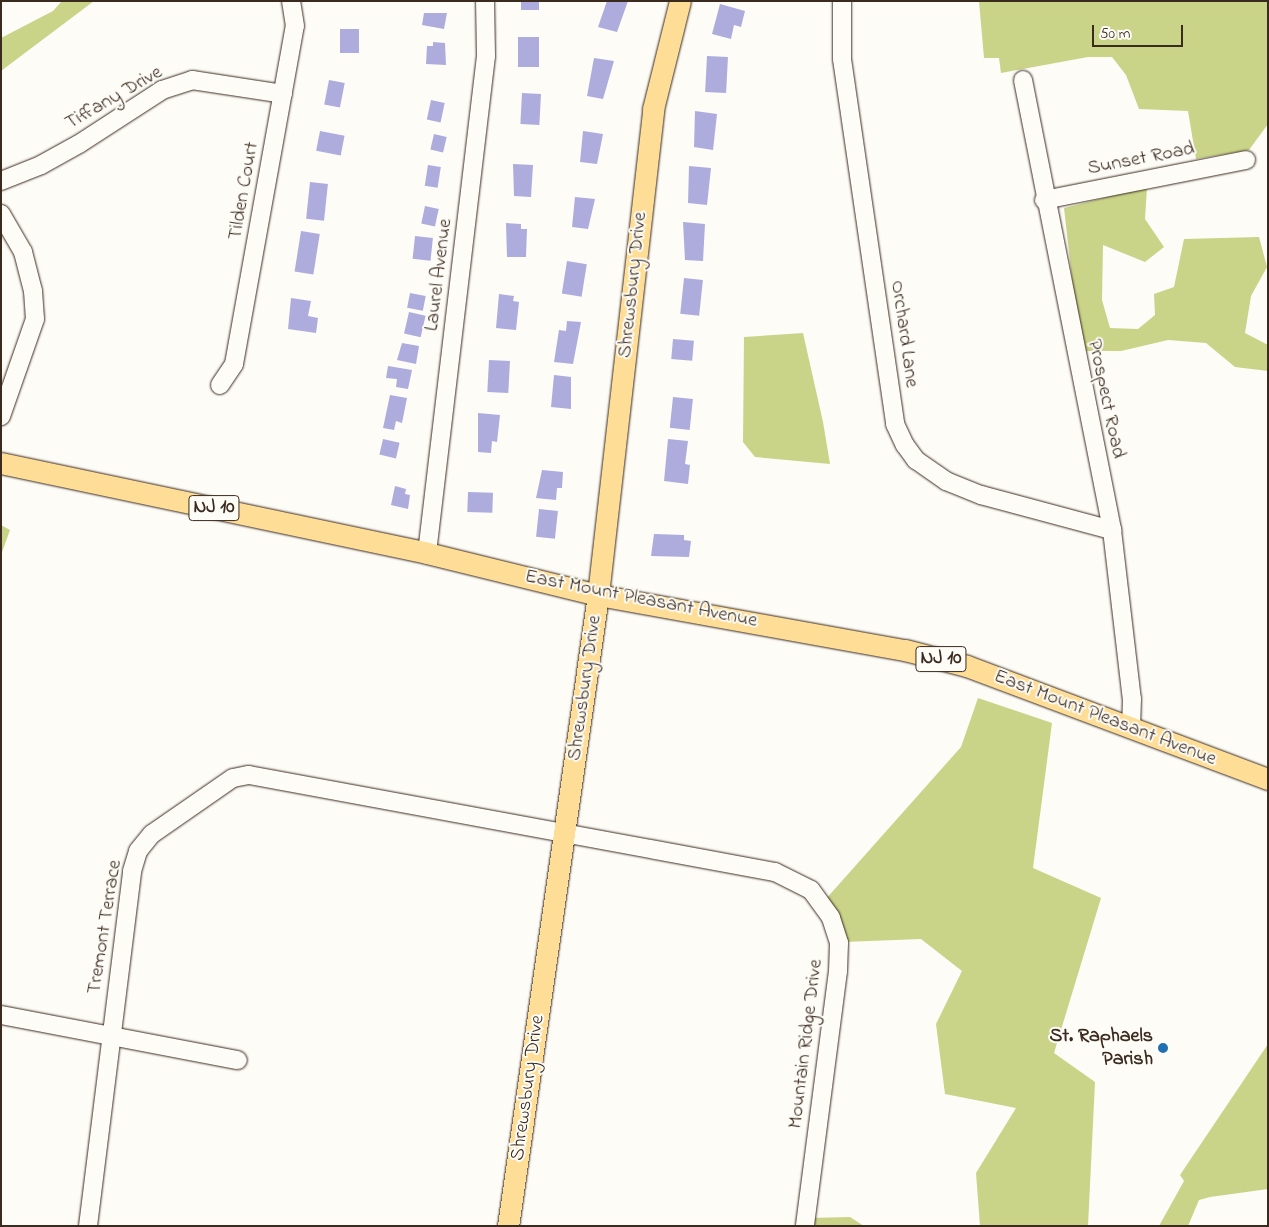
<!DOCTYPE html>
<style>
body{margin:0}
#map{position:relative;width:1269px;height:1227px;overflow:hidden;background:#fdfcf7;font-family:"Indie Flower",sans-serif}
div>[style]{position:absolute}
.green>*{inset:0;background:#c9d488}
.building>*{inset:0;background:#adacdd;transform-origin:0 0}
.roads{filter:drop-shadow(0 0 1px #3b2a1e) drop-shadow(0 0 1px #3b2a1e)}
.minor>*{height:18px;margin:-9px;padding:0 9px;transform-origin:9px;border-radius:9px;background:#fdfcf7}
.major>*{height:21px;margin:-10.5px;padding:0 10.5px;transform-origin:10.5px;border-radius:10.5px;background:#fedd96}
.dots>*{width:14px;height:14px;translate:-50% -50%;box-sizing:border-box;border:2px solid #fdfcf7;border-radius:50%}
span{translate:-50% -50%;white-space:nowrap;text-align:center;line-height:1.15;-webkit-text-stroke:4px #fdfcf7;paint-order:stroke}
.shield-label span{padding:1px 4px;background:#fdfcf7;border:1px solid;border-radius:4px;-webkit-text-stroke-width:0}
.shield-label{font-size:19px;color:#3b2a1e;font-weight:700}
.street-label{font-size:20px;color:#3b2a1e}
.poi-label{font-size:20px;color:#3b2a1e;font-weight:700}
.right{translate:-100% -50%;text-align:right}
.frame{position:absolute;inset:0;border:2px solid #3b2a1e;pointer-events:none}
.scale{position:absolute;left:1092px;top:25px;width:91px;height:22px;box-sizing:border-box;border:2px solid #3b2a1e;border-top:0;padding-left:6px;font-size:15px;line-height:18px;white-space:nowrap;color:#3b2a1e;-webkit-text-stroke:4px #fdfcf7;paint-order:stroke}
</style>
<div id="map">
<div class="green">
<i style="clip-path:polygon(62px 1px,94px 1px,1px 71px,1px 38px,53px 11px)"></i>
<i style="clip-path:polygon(979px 1px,1268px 1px,1268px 124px,1249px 150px,1196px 159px,1188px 111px,1139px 109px,1126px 75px,1112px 57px,1088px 57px,1001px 73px,999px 58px,984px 58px)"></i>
<i style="clip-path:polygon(1147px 187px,1145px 219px,1164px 247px,1145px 262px,1103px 245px,1102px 300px,1110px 328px,1138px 329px,1155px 315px,1154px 294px,1174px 287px,1184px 239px,1259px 237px,1267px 267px,1251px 296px,1245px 333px,1268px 345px,1268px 371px,1235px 367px,1206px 343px,1168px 340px,1121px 351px,1080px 351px,1064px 208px)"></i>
<i style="clip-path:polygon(803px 333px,823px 422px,830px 464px,755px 457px,743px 442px,744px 337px)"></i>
<i style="clip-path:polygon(1px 525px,10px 530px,1px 555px)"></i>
<i style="clip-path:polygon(978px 698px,1052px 723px,1033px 868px,1101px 898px,1054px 1053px,1095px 1082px,1088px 1226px,980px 1226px,976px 1173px,1016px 1108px,945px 1094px,936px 1024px,962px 971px,921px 939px,843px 942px,825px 900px,961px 747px)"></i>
<i style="clip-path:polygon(1268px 1044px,1268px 1189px,1210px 1197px,1199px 1200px,1188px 1226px,1159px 1226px,1184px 1181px,1180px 1175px)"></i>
<i style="clip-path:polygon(850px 1217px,864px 1226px,808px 1226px,809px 1218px)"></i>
</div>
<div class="building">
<i style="left:521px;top:1px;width:18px;height:9px"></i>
<i style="clip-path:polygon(607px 1px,628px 1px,617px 32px,598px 27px)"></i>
<i style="clip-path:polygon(720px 4px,745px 11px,741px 27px,734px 25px,731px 39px,712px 34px)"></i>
<i style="clip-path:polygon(424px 13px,447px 13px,444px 29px,422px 25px)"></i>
<i style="left:340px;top:29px;width:19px;height:24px"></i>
<i style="left:518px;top:37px;width:21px;height:30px"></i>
<i style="clip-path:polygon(433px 42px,445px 43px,446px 65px,426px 64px,427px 46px,433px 46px)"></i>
<i style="left:707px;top:56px;width:21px;height:36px;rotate:3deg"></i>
<i style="clip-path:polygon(594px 58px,614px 61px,603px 99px,587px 96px)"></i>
<i style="left:329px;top:80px;width:16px;height:25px;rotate:11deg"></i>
<i style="left:522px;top:93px;width:19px;height:31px;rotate:3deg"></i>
<i style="left:431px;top:100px;width:14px;height:20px;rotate:12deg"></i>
<i style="clip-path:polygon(695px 111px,717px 114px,713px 150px,694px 147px)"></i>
<i style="left:320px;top:131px;width:25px;height:20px;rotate:11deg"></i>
<i style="clip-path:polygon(583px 131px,603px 134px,597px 164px,580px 162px)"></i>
<i style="left:434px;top:134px;width:13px;height:16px;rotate:13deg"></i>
<i style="clip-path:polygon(513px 164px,533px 165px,531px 197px,514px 196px)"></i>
<i style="left:428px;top:165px;width:13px;height:21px;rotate:9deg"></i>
<i style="clip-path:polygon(689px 166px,711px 168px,707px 205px,688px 203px)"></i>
<i style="left:310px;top:182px;width:18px;height:37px;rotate:6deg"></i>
<i style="clip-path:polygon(575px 197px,595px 199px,588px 229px,572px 227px)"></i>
<i style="left:425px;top:206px;width:14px;height:18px;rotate:12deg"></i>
<i style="clip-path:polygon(683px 222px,705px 224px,703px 261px,685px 260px)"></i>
<i style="clip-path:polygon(506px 223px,521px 224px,521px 229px,527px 229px,526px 257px,507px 257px)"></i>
<i style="left:301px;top:231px;width:19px;height:41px;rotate:9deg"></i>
<i style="left:415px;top:236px;width:18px;height:23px;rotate:6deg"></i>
<i style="left:567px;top:261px;width:20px;height:33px;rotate:9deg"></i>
<i style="left:684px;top:278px;width:19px;height:36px;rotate:6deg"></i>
<i style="left:410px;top:293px;width:16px;height:15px;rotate:11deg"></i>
<i style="clip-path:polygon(499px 294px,514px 296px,513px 301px,519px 302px,516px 330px,496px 328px)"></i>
<i style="clip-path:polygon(291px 298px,311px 301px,308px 316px,318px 318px,316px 333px,288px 329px)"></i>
<i style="left:409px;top:312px;width:17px;height:22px;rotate:13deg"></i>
<i style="clip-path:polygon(567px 321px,581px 322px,573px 364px,554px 362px,559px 330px,566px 331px)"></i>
<i style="left:673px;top:339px;width:21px;height:20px;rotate:5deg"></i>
<i style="clip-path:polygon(402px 343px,419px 346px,416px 364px,397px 360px)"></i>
<i style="left:489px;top:360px;width:21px;height:32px;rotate:3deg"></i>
<i style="clip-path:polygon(388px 366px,412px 370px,408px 389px,396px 387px,397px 379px,386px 378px)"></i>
<i style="clip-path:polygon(554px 375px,571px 377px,571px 409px,551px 407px)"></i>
<i style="clip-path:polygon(390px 395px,407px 398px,402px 423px,396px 421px,394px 430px,383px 428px)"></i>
<i style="left:673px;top:397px;width:20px;height:31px;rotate:6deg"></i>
<i style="clip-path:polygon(478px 413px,500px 415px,497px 442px,492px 441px,491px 453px,478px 452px)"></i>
<i style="left:383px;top:439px;width:17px;height:16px;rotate:13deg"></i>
<i style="clip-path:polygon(668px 439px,688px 441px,685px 464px,690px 465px,688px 484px,664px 481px)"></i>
<i style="clip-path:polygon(542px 470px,563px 472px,562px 488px,557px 488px,556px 500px,536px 498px)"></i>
<i style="clip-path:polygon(395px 486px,406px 489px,405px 494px,410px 495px,408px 509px,391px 505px)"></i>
<i style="left:468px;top:492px;width:25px;height:20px;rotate:2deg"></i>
<i style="left:539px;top:509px;width:19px;height:28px;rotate:6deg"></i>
<i style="clip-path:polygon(654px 534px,684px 535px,684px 540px,691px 541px,689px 557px,651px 556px)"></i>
</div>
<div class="roads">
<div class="minor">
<i style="left:842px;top:1px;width:58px;rotate:90deg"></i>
<i style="left:842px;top:59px;width:369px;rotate:81.7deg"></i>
<i style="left:895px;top:424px;width:23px;rotate:65deg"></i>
<i style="left:905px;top:445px;width:19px;rotate:54deg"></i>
<i style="left:916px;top:460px;width:37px;rotate:35deg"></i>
<i style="left:946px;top:481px;width:38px;rotate:22deg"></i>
<i style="left:981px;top:495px;width:136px;rotate:15deg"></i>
<i style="left:1023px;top:80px;width:459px;rotate:78.8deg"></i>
<i style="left:1112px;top:530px;width:170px;rotate:83.3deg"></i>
<i style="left:1132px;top:699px;width:29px;rotate:92deg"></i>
<i style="left:1px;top:181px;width:43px;rotate:-21.8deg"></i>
<i style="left:41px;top:165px;width:43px;rotate:-28.9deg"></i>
<i style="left:79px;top:144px;width:99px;rotate:-33deg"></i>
<i style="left:162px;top:90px;width:32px;rotate:-18deg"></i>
<i style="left:192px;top:80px;width:92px;rotate:8.7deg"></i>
<i style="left:1044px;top:200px;width:206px;rotate:-11.2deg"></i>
<i style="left:1px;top:214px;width:44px;rotate:59.9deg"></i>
<i style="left:23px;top:252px;width:40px;rotate:75.6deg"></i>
<i style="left:33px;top:291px;width:28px;rotate:86deg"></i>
<i style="left:35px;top:319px;width:103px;rotate:109.3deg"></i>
<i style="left:220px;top:385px;width:25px;rotate:-56deg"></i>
<i style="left:234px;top:364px;width:343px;rotate:-79.8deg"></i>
<i style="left:295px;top:26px;width:25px;rotate:-99deg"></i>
<i style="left:427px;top:553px;width:500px;rotate:-83.23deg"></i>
<i style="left:486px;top:56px;width:55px;rotate:-91deg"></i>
<i style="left:1px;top:1015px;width:241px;rotate:10.8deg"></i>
<i style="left:88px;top:1226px;width:358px;rotate:-82.9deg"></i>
<i style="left:132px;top:871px;width:21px;rotate:-73deg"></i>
<i style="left:138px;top:851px;width:22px;rotate:-51deg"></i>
<i style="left:152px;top:834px;width:98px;rotate:-34.7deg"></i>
<i style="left:233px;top:778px;width:16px;rotate:-11deg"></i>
<i style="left:249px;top:775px;width:535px;rotate:10.45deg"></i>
<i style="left:775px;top:872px;width:40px;rotate:26.6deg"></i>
<i style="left:811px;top:890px;width:34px;rotate:54deg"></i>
<i style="left:831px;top:918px;width:26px;rotate:72deg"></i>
<i style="left:839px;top:943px;width:28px;rotate:92deg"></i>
<i style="left:838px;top:971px;width:257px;rotate:97.4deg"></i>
</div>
<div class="major">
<i style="left:1px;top:463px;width:435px;rotate:11.9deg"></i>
<i style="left:427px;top:553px;width:176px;rotate:13.8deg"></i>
<i style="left:598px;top:595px;width:312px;rotate:10.2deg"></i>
<i style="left:905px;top:650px;width:64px;rotate:14.5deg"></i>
<i style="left:967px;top:666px;width:322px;rotate:20.6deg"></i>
<i style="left:508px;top:1226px;width:637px;rotate:-81.88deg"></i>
<i style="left:598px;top:595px;width:489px;rotate:-83.5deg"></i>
<i style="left:653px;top:109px;width:111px;rotate:-76deg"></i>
</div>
</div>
<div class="dots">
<i style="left:1163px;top:1048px;background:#1f6fb2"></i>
</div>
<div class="shield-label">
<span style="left:214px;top:508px">NJ 10</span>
<span style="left:941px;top:659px">NJ 10</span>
</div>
<div class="street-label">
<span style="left:114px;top:98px;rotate:-30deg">Tiffany Drive</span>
<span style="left:1141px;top:159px;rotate:-11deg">Sunset Road</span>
<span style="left:244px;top:191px;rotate:-80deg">Tilden Court</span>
<span style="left:439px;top:275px;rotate:-83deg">Laurel Avenue</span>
<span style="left:633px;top:285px;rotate:-84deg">Shrewsbury Drive</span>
<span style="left:904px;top:334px;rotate:82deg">Orchard Lane</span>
<span style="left:1106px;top:399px;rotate:78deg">Prospect Road</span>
<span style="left:641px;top:599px;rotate:11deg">East Mount Pleasant Avenue</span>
<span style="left:585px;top:688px;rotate:-82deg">Shrewsbury Drive</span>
<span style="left:1105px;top:718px;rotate:21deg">East Mount Pleasant Avenue</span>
<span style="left:105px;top:927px;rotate:-81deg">Tremont Terrace</span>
<span style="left:806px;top:1044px;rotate:-83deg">Mountain Ridge Drive</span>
<span style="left:528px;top:1088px;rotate:-82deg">Shrewsbury Drive</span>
</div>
<div class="poi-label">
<span class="right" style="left:1153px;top:1048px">St. Raphaels<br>Parish</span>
</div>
<div class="frame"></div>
<div class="scale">50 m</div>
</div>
